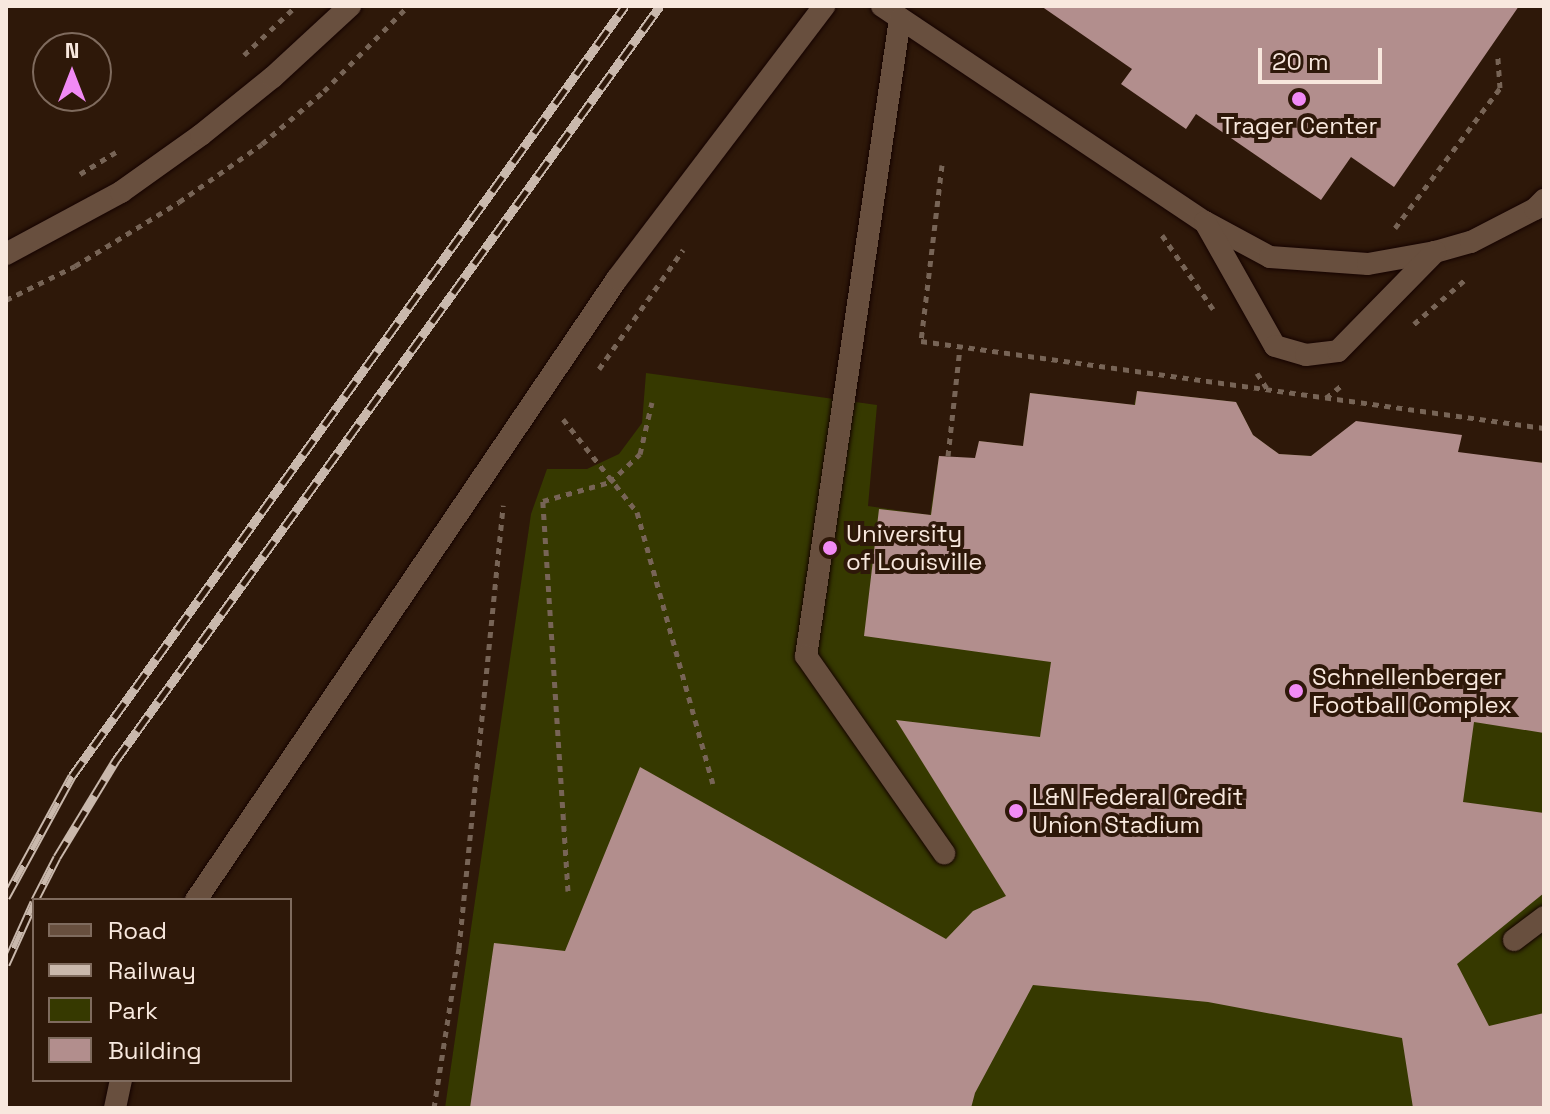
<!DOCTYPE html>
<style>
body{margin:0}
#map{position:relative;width:1550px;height:1114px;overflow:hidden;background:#2e1809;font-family:"Space Grotesk",sans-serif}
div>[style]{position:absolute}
.green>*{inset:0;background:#363900}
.building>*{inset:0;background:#b28e8d}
.path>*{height:5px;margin-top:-2.5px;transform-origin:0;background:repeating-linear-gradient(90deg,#776456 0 6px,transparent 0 12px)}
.roads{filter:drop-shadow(0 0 2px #150300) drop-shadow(0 0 2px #150300)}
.service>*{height:22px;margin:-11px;padding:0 11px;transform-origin:11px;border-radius:11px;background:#684f3e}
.minor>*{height:22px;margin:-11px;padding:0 11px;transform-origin:11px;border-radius:11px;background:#684f3e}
.rail>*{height:9px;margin-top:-4.5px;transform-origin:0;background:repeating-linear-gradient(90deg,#2e1809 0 18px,#c9b8ac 0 36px);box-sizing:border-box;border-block:2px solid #c9b8ac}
.dots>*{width:22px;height:22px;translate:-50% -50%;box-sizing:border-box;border:4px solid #2e1809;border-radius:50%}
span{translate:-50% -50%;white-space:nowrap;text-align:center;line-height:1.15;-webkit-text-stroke:8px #2e1809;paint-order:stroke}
.poi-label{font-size:24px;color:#f8e8de}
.left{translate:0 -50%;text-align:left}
.frame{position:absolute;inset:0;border:8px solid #f8e8de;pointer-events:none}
.legend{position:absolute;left:32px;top:898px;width:260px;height:184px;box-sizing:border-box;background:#2e1809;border:2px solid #7f6b5e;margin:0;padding:10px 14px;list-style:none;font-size:24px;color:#f8e8de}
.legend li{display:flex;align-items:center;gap:16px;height:40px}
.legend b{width:40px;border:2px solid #7f6b5e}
.north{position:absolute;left:32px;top:32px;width:80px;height:80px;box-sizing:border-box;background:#2e1809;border:2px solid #7f6b5e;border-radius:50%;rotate:0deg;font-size:22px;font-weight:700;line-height:32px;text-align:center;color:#f8e8de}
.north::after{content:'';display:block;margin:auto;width:28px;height:36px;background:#f18af5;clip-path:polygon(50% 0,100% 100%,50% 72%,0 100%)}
.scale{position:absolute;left:1258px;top:48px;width:124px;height:36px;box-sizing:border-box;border:4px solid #f8e8de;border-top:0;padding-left:10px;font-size:24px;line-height:28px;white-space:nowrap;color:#f8e8de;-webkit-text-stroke:6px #2e1809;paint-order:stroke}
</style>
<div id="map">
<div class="green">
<i style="clip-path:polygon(646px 373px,877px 405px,868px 506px,930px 515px,939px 456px,975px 460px,979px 441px,1023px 446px,1030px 393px,1134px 405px,1137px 391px,1236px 402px,1253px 435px,1279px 454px,1311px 456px,1336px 439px,1544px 463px,1544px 1108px,445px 1108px,531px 514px,547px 469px,587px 469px,619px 454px,642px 423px)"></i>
</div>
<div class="building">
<i style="clip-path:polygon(1041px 6px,1519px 6px,1394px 187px,1351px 157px,1321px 200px,1196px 114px,1186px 129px,1121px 84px,1132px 69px)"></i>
<i style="clip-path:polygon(1137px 391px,1236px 402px,1253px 435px,1279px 454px,1311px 456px,1356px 421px,1462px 435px,1458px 452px,1544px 463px,1544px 733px,1474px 722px,1463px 802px,1544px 813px,1544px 893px,1457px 964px,1489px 1026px,1544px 1013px,1544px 1108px,1413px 1108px,1402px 1038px,1208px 1002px,1033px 985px,975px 1093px,971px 1108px,470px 1108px,494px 943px,565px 951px,640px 767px,946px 939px,973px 911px,1006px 896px,896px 720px,1040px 737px,1051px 662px,864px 636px,879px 509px,931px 515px,939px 456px,975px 458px,979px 441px,1023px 446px,1030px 393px,1135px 405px)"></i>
</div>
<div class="path">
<i style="left:244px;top:55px;width:71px;rotate:-43.3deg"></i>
<i style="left:942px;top:165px;width:177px;rotate:96.8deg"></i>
<i style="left:921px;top:341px;width:629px;rotate:7.95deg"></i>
<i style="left:80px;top:174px;width:42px;rotate:-31.4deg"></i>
<i style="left:1395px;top:228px;width:175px;rotate:-53.1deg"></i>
<i style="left:1500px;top:88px;width:32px;rotate:-94deg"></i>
<i style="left:1162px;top:235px;width:90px;rotate:55.4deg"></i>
<i style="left:6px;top:300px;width:77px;rotate:-26.2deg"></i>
<i style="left:75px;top:266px;width:122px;rotate:-31.6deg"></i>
<i style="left:179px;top:202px;width:101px;rotate:-34.9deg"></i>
<i style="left:262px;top:144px;width:82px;rotate:-40.5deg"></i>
<i style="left:324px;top:91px;width:120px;rotate:-45.3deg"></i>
<i style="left:1414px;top:324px;width:70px;rotate:-41deg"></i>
<i style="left:599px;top:369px;width:146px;rotate:-54.8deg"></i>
<i style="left:1257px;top:373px;width:20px;rotate:57deg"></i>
<i style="left:1326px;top:398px;width:21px;rotate:-39deg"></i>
<i style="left:563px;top:419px;width:119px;rotate:51.5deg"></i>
<i style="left:637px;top:512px;width:282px;rotate:74.4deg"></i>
<i style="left:948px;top:456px;width:110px;rotate:-83.7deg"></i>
<i style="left:568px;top:891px;width:391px;rotate:-93.7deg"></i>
<i style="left:543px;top:501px;width:70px;rotate:-15.8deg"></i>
<i style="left:610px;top:482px;width:41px;rotate:-43deg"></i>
<i style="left:640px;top:454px;width:53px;rotate:-77deg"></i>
<i style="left:434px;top:1108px;width:162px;rotate:-81.1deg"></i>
<i style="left:459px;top:948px;width:445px;rotate:-84.3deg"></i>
</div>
<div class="roads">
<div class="service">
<i style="left:882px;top:6px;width:389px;rotate:33.8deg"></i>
<i style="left:1205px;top:222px;width:74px;rotate:28.3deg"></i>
<i style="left:1270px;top:257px;width:98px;rotate:4.1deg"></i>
<i style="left:1368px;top:264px;width:68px;rotate:-10.2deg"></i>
<i style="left:1435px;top:252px;width:37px;rotate:-16deg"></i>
<i style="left:1471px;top:242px;width:72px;rotate:-27.3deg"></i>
<i style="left:1535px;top:209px;width:13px;rotate:-45deg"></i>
<i style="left:900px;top:19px;width:644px;rotate:98.39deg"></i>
<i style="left:806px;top:656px;width:241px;rotate:55deg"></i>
<i style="left:1205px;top:222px;width:142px;rotate:60.6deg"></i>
<i style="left:1275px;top:346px;width:32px;rotate:16deg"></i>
<i style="left:1306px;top:355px;width:32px;rotate:-7deg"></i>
<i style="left:1338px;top:351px;width:139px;rotate:-45.6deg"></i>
<i style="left:196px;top:900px;width:750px;rotate:-55.87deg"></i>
<i style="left:617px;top:279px;width:343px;rotate:-52.8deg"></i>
<i style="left:1514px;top:940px;width:38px;rotate:-37deg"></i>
<i style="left:115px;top:1108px;width:29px;rotate:-78deg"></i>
</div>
<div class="minor">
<i style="left:6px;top:254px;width:131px;rotate:-28.3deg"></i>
<i style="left:121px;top:192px;width:98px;rotate:-35.5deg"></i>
<i style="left:201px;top:135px;width:92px;rotate:-38.9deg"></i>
<i style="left:273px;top:77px;width:105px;rotate:-42.7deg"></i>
</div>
</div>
<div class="rail">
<i style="left:6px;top:897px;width:138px;rotate:-61.4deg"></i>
<i style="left:72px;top:776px;width:948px;rotate:-54.31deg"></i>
<i style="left:35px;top:900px;width:48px;rotate:-62.9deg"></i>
<i style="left:57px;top:857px;width:114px;rotate:-58.7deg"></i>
<i style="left:116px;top:760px;width:930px;rotate:-54.19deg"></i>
<i style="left:6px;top:964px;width:68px;rotate:-65.7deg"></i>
</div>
<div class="dots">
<i style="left:1299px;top:99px;background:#f18af5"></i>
<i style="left:830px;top:548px;background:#f18af5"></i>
<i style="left:1296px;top:691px;background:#f18af5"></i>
<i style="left:1016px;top:811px;background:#f18af5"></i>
</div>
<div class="poi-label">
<span style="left:1299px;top:126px">Trager Center</span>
<span class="left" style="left:846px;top:548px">University<br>of Louisville</span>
<span class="left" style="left:1312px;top:691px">Schnellenberger<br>Football Complex</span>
<span class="left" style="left:1032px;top:811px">L&amp;N Federal Credit<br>Union Stadium</span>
</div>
<div class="frame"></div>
<ul class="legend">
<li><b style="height:10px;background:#684f3e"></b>Road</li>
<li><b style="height:10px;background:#c9b8ac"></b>Railway</li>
<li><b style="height:22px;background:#363900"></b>Park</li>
<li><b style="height:22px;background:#b28e8d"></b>Building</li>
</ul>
<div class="north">N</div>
<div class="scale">20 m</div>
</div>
